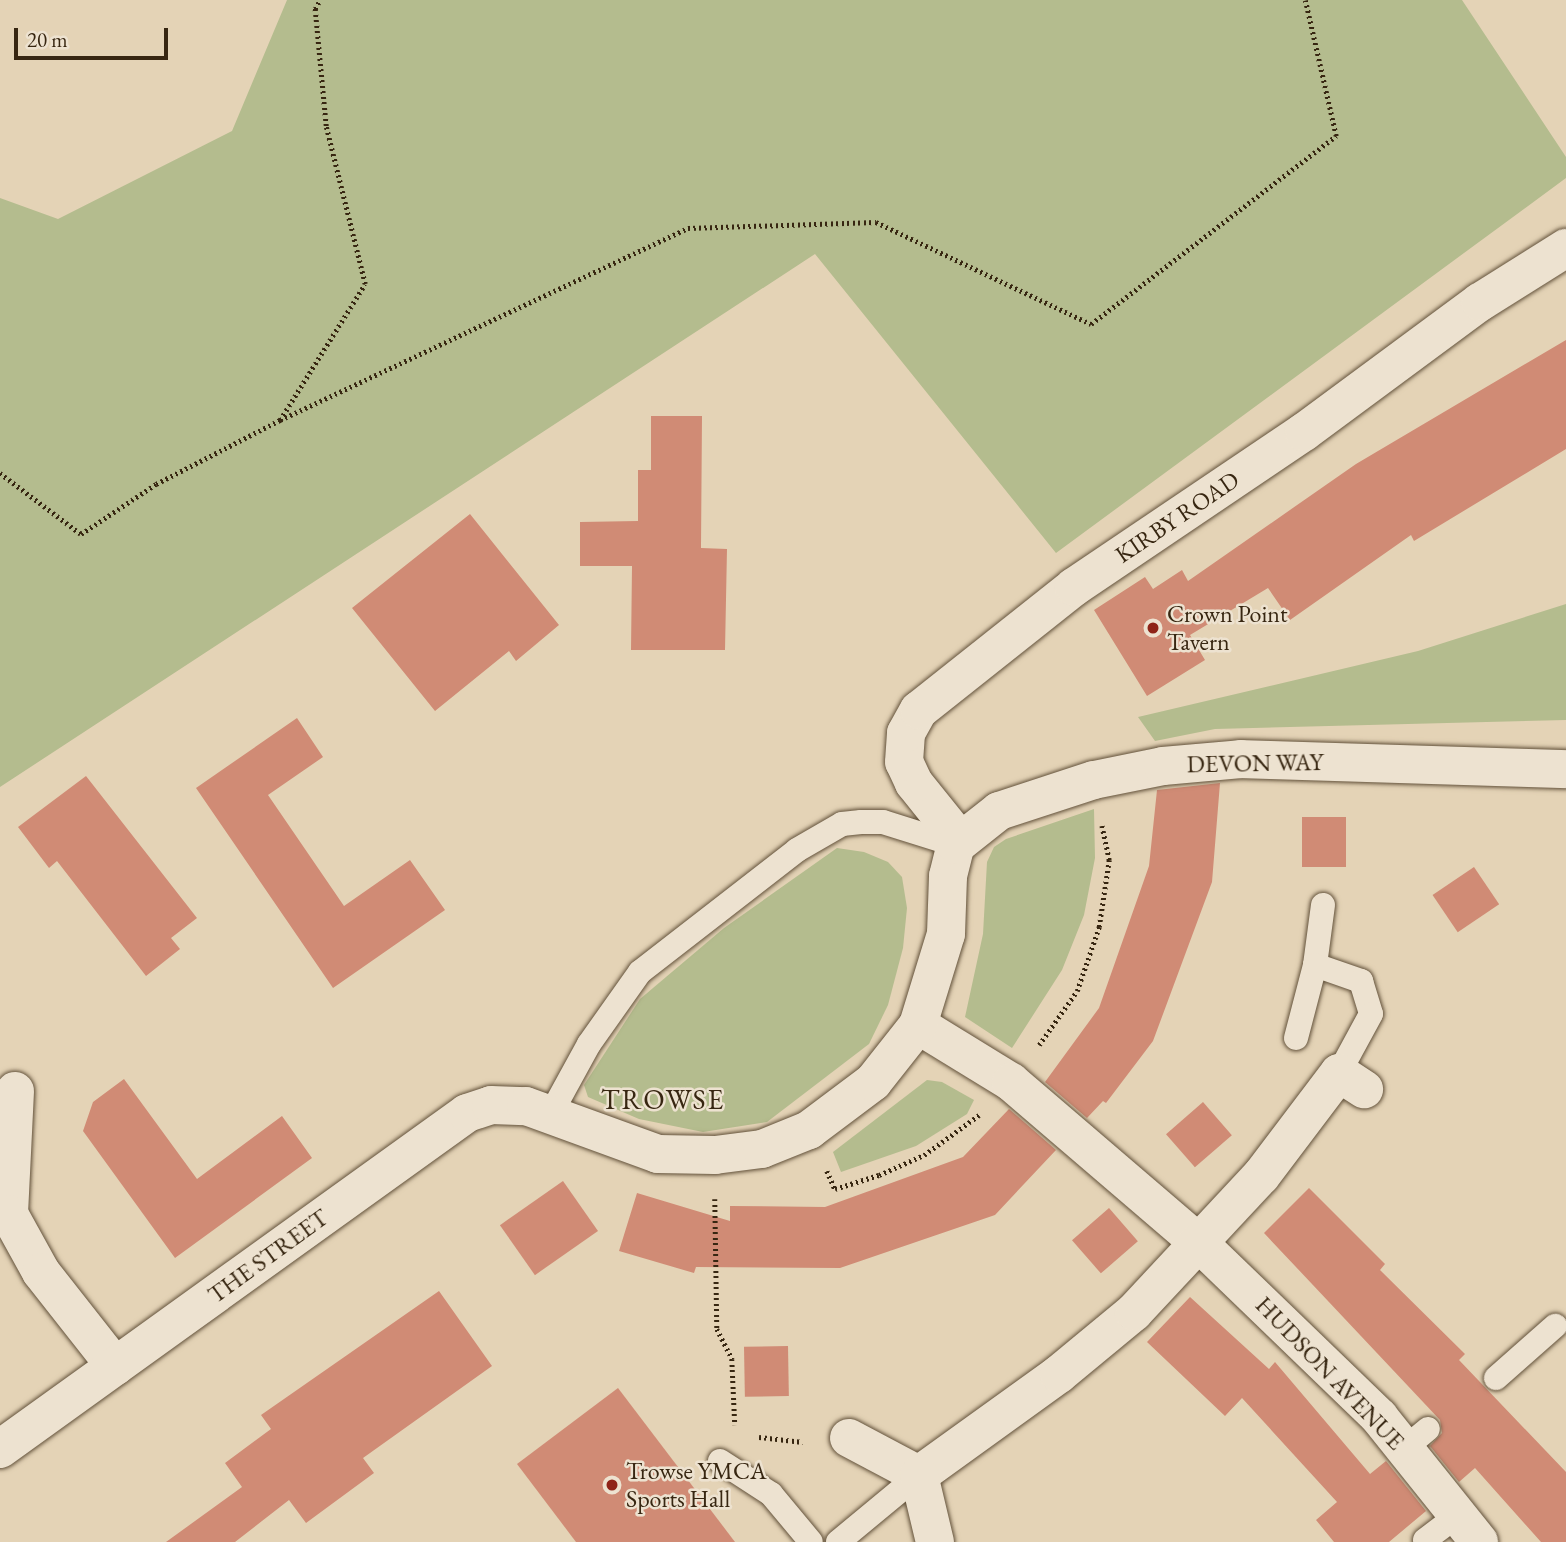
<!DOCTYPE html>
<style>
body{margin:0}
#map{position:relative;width:1566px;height:1542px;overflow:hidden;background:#e4d3b6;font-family:"EB Garamond",serif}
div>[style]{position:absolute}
.green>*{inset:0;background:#b4bc8e}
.building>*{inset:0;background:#d08b75;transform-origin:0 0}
.path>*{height:4.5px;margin-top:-2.25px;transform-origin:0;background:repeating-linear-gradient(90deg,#372611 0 2px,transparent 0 5.5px)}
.roads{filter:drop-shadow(0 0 2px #62513a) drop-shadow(0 0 2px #62513a)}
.lane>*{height:24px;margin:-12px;padding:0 12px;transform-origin:12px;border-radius:12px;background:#ede2d0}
.street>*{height:38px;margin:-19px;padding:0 19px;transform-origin:19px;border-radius:19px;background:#ede2d0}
.dots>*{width:19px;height:19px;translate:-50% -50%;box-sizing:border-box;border:4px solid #ede2d0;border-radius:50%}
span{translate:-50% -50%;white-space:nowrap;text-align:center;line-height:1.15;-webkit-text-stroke:5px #ede2d0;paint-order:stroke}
.street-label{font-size:24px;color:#372611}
.poi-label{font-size:24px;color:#372611}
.left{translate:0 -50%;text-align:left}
.quarter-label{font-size:28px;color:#372611;letter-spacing:2px}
.scale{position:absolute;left:14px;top:28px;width:154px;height:32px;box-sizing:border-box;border:4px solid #372611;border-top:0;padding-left:9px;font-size:21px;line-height:24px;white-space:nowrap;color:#372611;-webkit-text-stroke:5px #ede2d0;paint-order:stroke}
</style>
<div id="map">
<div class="green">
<i style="clip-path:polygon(287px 0,1462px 0,1566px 157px,1566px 178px,1056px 553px,815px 254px,0 787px,0 198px,58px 219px,232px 131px)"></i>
<i style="clip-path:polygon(1566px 604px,1566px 720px,1215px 729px,1155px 741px,1138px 717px,1418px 651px)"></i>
<i style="clip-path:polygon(1094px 809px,1095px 858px,1084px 915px,1062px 970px,1012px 1048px,965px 1017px,983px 934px,987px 862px,994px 847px,1006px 839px)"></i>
<i style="clip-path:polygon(837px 848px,864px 852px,888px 862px,902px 877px,907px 908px,903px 948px,888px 1005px,869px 1044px,767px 1122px,703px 1132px,639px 1119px,588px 1097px,584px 1085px,640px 999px,724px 928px)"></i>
<i style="clip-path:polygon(927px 1080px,942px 1082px,974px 1100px,967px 1114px,916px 1146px,841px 1172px,833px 1152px)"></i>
</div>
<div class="building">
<i style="clip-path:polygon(1566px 340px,1566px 449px,1414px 541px,1411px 535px,1290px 620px,1268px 588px,1190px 635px,1205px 660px,1147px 696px,1094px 610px,1145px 577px,1153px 589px,1182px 570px,1188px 581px,1356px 464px)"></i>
<i style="clip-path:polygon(651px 416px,702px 416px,701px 548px,727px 549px,725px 650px,631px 650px,632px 566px,580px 566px,580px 522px,638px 521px,638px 470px,651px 470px)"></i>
<i style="clip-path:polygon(470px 514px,559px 625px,516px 661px,509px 651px,435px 711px,352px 608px)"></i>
<i style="clip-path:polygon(297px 718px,323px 757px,268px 795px,344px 906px,410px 860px,445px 910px,333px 988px,196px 788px)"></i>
<i style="clip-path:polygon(86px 776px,197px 918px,171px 938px,180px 949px,146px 976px,57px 861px,49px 868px,18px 827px)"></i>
<i style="clip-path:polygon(1220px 783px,1212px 882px,1153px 1041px,1106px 1103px,1103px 1101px,1087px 1118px,1045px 1082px,1099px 1008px,1149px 866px,1157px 790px)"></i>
<i style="left:1302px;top:817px;width:44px;height:50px"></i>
<i style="left:1474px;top:867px;width:45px;height:50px;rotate:56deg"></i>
<i style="clip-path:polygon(124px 1079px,197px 1179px,282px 1116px,312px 1158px,175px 1258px,83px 1131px,93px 1102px)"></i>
<i style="left:1203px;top:1102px;width:44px;height:49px;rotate:49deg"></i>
<i style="clip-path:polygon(1009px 1109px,1056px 1150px,995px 1215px,840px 1268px,696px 1267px,694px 1273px,619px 1251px,637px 1193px,730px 1221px,730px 1206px,825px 1207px,963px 1157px)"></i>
<i style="left:563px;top:1181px;width:61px;height:77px;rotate:55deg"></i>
<i style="clip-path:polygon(1309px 1188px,1385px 1264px,1380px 1270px,1465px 1354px,1459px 1360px,1566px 1472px,1566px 1542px,1541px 1542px,1475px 1468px,1459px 1482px,1430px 1446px,1442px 1433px,1440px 1420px,1264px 1233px)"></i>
<i style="left:1109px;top:1208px;width:44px;height:49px;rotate:49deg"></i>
<i style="clip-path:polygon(439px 1291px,492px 1366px,363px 1458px,374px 1473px,306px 1523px,289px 1500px,235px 1542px,166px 1542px,242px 1487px,225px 1463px,271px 1429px,261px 1415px)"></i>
<i style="clip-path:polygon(1190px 1297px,1269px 1369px,1275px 1362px,1370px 1474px,1386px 1461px,1426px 1511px,1389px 1542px,1334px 1542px,1316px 1520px,1337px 1502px,1242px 1398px,1225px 1416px,1147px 1342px)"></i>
<i style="left:788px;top:1346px;width:50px;height:44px;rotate:89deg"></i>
<i style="clip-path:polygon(618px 1388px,735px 1542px,576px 1542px,517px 1464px)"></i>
</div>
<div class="path">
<i style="left:280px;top:420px;width:451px;rotate:-25.2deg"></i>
<i style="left:688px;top:228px;width:188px;rotate:-1.8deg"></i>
<i style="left:876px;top:222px;width:238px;rotate:25.4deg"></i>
<i style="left:1091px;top:324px;width:309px;rotate:-37.5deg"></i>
<i style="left:1336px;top:136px;width:139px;rotate:-102.8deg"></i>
<i style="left:0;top:473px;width:101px;rotate:37deg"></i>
<i style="left:81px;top:534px;width:90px;rotate:-33.7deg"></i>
<i style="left:156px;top:484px;width:140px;rotate:-27.3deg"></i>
<i style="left:280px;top:420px;width:160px;rotate:-58deg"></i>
<i style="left:365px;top:284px;width:163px;rotate:-103.9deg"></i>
<i style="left:326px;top:126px;width:118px;rotate:-95.4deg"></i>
<i style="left:315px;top:9px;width:10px;rotate:-61deg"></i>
<i style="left:1039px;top:1045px;width:66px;rotate:-54.9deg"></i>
<i style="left:1077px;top:991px;width:68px;rotate:-71deg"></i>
<i style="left:1099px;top:927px;width:68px;rotate:-81.5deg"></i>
<i style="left:1109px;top:860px;width:35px;rotate:-102deg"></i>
<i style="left:827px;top:1171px;width:20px;rotate:66deg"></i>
<i style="left:835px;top:1189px;width:46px;rotate:-17.7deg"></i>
<i style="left:879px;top:1175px;width:49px;rotate:-24deg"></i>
<i style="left:924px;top:1155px;width:68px;rotate:-36deg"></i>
<i style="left:715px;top:1199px;width:130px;rotate:89.1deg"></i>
<i style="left:717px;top:1329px;width:34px;rotate:63deg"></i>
<i style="left:732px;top:1359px;width:66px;rotate:87.4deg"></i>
<i style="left:759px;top:1437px;width:44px;rotate:6.5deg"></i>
</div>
<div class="roads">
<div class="lane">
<i style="left:1323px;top:905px;width:61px;rotate:97.6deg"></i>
<i style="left:1315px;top:965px;width:49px;rotate:19.2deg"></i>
<i style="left:1361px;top:981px;width:34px;rotate:73deg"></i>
<i style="left:1371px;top:1014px;width:67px;rotate:118.5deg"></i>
<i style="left:1296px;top:1038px;width:75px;rotate:-75.4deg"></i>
<i style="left:549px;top:1117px;width:83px;rotate:-61.3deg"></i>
<i style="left:589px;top:1044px;width:88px;rotate:-54.7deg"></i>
<i style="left:640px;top:972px;width:199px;rotate:-37.8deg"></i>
<i style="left:797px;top:850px;width:52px;rotate:-30deg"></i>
<i style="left:842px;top:824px;width:19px;rotate:-6deg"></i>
<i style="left:861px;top:822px;width:22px"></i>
<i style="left:883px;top:822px;width:77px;rotate:17.5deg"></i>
<i style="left:1496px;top:1378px;width:79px;rotate:-41.4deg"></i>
<i style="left:1404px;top:1449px;width:31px;rotate:-40deg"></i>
<i style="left:720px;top:1461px;width:61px;rotate:32.9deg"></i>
<i style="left:771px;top:1494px;width:62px;rotate:50.2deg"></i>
<i style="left:1425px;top:1540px;width:40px;rotate:-37deg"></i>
<i style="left:838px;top:1542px;width:105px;rotate:-39.6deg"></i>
</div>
<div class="street">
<i style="left:959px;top:839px;width:72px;rotate:-128.8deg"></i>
<i style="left:914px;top:783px;width:23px;rotate:-115deg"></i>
<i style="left:904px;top:762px;width:29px;rotate:-86deg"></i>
<i style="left:906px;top:733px;width:26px;rotate:-61deg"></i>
<i style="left:919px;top:710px;width:198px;rotate:-38.4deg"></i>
<i style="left:1074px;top:587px;width:277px;rotate:-34deg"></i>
<i style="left:1304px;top:432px;width:219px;rotate:-36.5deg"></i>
<i style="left:1480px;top:302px;width:102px;rotate:-32.1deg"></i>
<i style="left:918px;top:1025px;width:109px;rotate:31.5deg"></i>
<i style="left:1011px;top:1082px;width:249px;rotate:40.6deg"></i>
<i style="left:1200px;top:1244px;width:249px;rotate:44deg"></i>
<i style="left:1379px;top:1417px;width:160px;rotate:51.3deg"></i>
<i style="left:15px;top:1091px;width:123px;rotate:92.8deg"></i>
<i style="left:9px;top:1214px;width:66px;rotate:61.1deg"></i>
<i style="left:41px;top:1272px;width:120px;rotate:51.8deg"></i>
<i style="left:849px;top:1438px;width:79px;rotate:27.9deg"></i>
<i style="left:919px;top:1475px;width:173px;rotate:-35.8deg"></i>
<i style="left:1059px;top:1374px;width:97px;rotate:-39.6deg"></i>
<i style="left:1134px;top:1312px;width:186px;rotate:-47deg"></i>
<i style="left:1261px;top:1176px;width:129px;rotate:-52.9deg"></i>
<i style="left:1339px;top:1073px;width:30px;rotate:33deg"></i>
<i style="left:0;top:1449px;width:575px;rotate:-35.73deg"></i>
<i style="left:467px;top:1113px;width:25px;rotate:-18deg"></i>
<i style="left:491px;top:1105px;width:35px;rotate:2deg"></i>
<i style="left:526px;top:1106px;width:140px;rotate:20deg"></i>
<i style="left:658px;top:1154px;width:57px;rotate:1deg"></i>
<i style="left:715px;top:1155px;width:47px;rotate:-7.3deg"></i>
<i style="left:762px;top:1149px;width:51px;rotate:-22deg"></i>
<i style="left:809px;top:1130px;width:80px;rotate:-36.9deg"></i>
<i style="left:873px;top:1082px;width:73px;rotate:-51.7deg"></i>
<i style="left:918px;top:1025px;width:95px;rotate:-72.9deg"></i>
<i style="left:946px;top:934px;width:58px;rotate:-88deg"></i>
<i style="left:948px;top:876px;width:32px;rotate:-76deg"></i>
<i style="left:956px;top:845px;width:55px;rotate:-38.3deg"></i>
<i style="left:999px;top:811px;width:100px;rotate:-18.1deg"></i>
<i style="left:1094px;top:780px;width:70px;rotate:-11.5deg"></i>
<i style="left:1163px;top:766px;width:78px;rotate:-5.1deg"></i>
<i style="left:1241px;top:759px;width:325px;rotate:1.8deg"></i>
<i style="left:919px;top:1475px;width:69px;rotate:76.6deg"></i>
</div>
</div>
<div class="dots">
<i style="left:1153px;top:628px;background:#8f2418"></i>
<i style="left:612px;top:1485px;background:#8f2418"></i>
</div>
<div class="street-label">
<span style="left:1177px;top:517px;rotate:-34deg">KIRBY ROAD</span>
<span style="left:1255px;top:763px;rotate:-1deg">DEVON WAY</span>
<span style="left:268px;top:1256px;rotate:-36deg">THE STREET</span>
<span style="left:1330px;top:1373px;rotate:46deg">HUDSON AVENUE</span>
</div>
<div class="poi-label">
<span class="left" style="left:1167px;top:628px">Crown Point<br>Tavern</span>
<span class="left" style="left:626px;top:1485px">Trowse YMCA<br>Sports Hall</span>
</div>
<div class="quarter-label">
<span style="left:663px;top:1099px">TROWSE</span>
</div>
<div class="scale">20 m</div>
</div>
